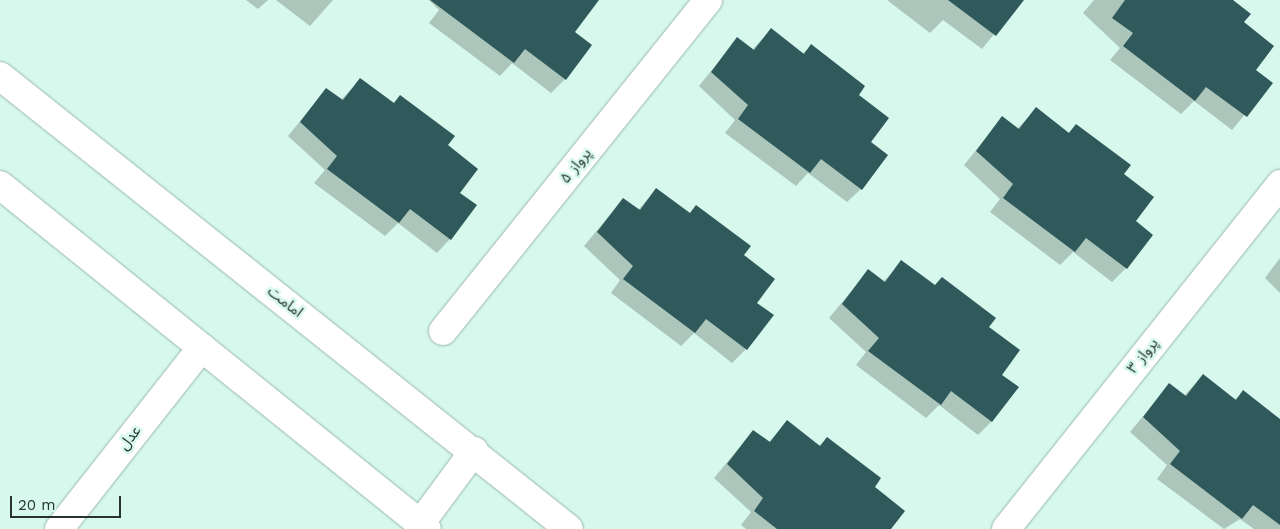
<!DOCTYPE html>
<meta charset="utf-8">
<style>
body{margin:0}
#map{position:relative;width:1280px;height:529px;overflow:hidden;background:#d7f8ec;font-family:"Work Sans","Noto Sans Arabic",sans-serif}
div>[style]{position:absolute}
.shadow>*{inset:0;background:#0003}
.building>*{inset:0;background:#2f595b}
.roads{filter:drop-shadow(0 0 1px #98b8ac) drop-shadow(0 0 1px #98b8ac)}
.street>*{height:28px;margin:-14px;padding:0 14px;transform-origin:14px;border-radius:14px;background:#fff}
.secondary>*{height:28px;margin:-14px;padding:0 14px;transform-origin:14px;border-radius:14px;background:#fff}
span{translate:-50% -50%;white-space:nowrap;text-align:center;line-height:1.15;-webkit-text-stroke:5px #d7f8ec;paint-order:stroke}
.street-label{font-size:15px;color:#26332e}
.scale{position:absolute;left:10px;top:496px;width:111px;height:22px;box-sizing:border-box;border:2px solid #26332e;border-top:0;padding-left:6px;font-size:15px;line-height:18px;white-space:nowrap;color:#26332e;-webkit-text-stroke:4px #d7f8ec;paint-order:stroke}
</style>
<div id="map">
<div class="shadow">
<i style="clip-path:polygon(246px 0,268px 0,258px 9px)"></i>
<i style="clip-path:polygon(276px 0,333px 0,310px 26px)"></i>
<i style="clip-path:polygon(429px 0,580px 0,565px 79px,551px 93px,512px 63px,500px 76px,429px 23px,439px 10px)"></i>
<i style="clip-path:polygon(887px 0,1017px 0,1020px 2px,982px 49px,943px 20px,930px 33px)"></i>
<i style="clip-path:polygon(1094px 0,1230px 0,1242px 23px,1254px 70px,1271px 83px,1232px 130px,1194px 101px,1181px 114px,1110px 60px,1120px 48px,1083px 13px)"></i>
<i style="clip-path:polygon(771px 30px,802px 54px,811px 46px,857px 95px,870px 143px,861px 189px,847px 202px,808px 173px,796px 186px,725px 133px,735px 120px,699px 86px,737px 39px,752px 50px)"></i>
<i style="clip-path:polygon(360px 80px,393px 104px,400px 97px,446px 145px,458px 193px,450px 239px,437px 253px,398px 223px,385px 236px,314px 183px,325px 170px,288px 136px,326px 89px,341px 100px)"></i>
<i style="clip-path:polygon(1036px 109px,1068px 133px,1076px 125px,1122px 174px,1134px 222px,1126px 268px,1112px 282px,1073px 252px,1060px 265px,990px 212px,1000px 199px,964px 165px,1002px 118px,1017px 129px)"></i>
<i style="clip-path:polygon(656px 190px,689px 214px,696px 206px,755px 303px,746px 349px,732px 363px,694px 333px,681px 346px,611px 293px,620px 280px,584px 246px,623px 199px,638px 210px)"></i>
<i style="clip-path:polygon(1280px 258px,1280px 293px,1265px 278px)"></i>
<i style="clip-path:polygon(902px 262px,988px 327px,1000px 375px,992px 421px,978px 435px,939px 405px,926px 418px,856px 365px,866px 352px,829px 318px,868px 271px,883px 282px)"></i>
<i style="clip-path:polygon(1203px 375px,1234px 400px,1243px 392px,1280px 420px,1280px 529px,1254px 529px,1240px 519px,1224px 529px,1157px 479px,1167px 465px,1130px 432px,1169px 385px,1184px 396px)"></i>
<i style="clip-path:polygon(787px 422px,819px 446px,827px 439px,873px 488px,890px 529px,746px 529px,741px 525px,751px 512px,714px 478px,753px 431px,768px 443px)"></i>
</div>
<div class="building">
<i style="clip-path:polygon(430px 0,599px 0,575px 32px,592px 45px,566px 80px,525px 49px,514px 63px)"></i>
<i style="clip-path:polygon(948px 0,1024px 0,996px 36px)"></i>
<i style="clip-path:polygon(1125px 0,1233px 0,1251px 14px,1244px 22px,1274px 46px,1256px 70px,1273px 83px,1247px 117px,1206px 87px,1195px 101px,1123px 46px,1133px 33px,1112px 18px)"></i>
<i style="clip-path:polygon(771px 28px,804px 54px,811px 44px,865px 86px,859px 95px,889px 118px,871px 142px,888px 155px,862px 190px,821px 159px,810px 173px,738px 119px,748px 105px,711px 72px,737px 37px,754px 50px)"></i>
<i style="clip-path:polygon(360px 78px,394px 103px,400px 95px,455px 136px,448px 145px,478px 169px,460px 193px,477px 205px,451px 240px,410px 209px,399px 223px,327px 169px,337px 156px,300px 122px,326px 88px,343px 100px)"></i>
<i style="clip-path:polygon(1036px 107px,1069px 133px,1076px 124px,1131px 165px,1124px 174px,1154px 197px,1136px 221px,1153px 235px,1127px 269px,1086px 238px,1075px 252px,1003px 198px,1013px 184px,976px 151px,1002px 116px,1019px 129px)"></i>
<i style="clip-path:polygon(656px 188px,690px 213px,696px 205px,751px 246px,744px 255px,775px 279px,757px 303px,774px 315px,747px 350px,706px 319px,695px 333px,623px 279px,633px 266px,597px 232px,623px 198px,640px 210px)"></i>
<i style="clip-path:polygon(901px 260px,935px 285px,942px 277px,996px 318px,989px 327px,1020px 350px,1002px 375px,1019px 387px,992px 422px,951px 391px,941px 405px,868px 351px,879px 338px,842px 304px,868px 269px,885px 282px)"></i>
<i style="clip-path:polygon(1203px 374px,1236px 400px,1243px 390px,1280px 419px,1280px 525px,1253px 505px,1242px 519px,1170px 464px,1180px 451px,1143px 417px,1169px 383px,1186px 396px)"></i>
<i style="clip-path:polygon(787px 420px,820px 446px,827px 437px,881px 478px,875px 487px,905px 511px,891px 529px,777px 529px,754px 511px,763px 498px,727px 464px,753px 430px,770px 442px)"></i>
</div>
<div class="roads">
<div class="street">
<i style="left:443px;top:331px;width:424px;rotate:-51.3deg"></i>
<i style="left:1006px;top:529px;width:441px;rotate:-51.5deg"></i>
</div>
<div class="secondary">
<i style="left:0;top:76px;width:727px;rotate:38.52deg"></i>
<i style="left:0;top:185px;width:548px;rotate:38.86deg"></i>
<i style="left:420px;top:524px;width:91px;rotate:-53.5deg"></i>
<i style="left:59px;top:529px;width:231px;rotate:-51.8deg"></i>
</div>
</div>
<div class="street-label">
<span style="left:576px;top:166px;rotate:-51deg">پرواز ۵</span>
<span style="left:285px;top:302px;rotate:38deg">امامت</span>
<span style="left:1143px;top:356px;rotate:-52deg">پرواز ۳</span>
<span style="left:130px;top:438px;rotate:-52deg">عدل</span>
</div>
<div class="scale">20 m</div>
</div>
